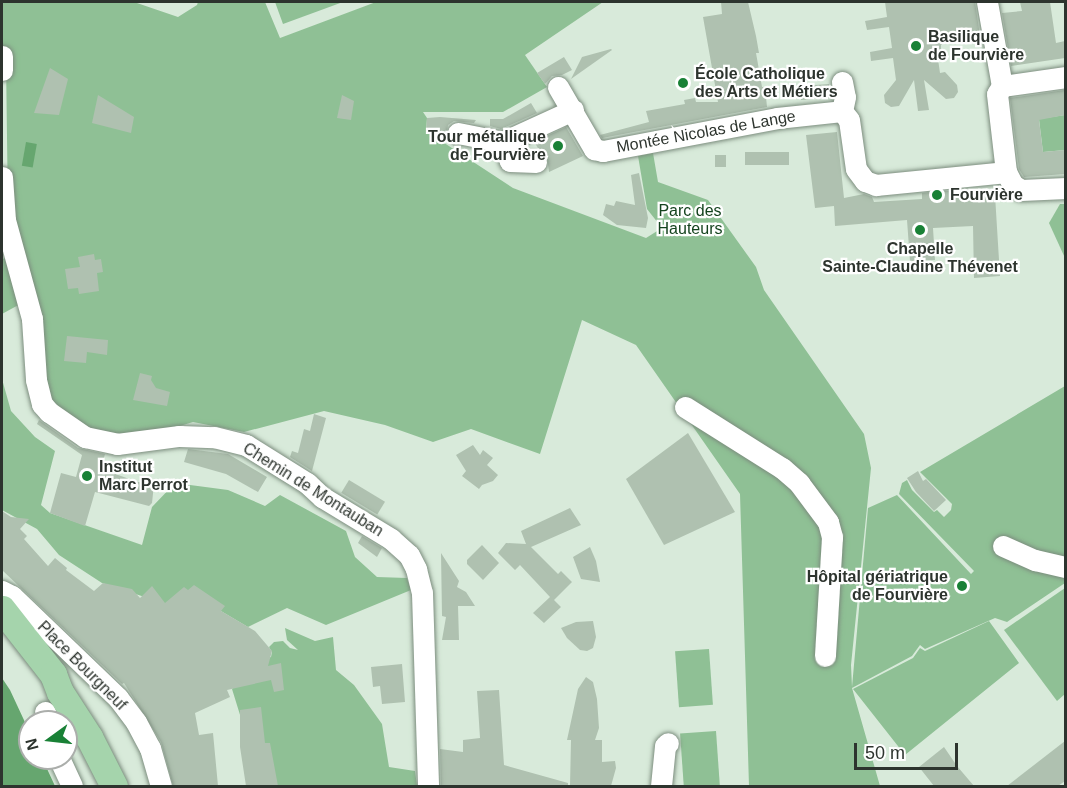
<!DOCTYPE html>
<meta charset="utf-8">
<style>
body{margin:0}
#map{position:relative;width:1067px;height:788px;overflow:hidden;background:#d8eada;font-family:Helvetica,sans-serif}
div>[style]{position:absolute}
.green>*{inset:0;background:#8fc095;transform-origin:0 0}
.water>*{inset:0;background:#66a66f;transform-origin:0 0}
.building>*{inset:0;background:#afc1b0;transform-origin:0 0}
.roads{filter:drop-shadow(0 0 2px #7c8d7e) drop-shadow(0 0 2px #7c8d7e)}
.minor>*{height:21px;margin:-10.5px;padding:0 10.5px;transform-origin:10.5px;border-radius:10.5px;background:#fff}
.major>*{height:27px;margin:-13.5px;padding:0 13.5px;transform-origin:13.5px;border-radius:13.5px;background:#a5d4ac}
.dots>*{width:16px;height:16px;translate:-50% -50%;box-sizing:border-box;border:3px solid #fff;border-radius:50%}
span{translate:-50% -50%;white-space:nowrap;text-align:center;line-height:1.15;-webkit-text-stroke:4.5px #fff;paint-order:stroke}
.poi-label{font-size:16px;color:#2d342e;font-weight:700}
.left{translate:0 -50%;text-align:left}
.right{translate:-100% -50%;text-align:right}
.street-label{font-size:16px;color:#2d342e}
.park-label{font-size:16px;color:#14431e}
.frame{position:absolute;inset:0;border:3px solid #2d342e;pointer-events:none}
.north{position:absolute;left:18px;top:710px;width:60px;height:60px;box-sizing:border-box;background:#fff;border:2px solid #abaeab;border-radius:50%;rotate:255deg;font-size:16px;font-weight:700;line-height:24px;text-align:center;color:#2d342e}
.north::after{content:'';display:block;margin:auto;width:21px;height:27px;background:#198136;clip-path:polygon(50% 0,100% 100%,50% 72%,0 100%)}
.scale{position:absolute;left:854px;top:743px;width:104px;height:27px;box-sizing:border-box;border:3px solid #2d342e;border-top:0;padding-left:8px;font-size:18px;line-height:21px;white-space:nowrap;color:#2d342e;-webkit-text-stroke:4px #fff;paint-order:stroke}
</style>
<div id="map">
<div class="green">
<i style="clip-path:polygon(2px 2px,134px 2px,178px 17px,197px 5px,198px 2px,265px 2px,280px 38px,376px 2px,603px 2px,525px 55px,547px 87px,503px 112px,423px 112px,427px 118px,426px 131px,513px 188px,646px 238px,662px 228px,647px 209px,638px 156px,653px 153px,658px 182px,708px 200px,756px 267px,764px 290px,864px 434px,871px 468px,851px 665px,852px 687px,868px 508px,897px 495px,971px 574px,974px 571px,899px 494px,902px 483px,907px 480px,912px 490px,934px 512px,937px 510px,944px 517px,951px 510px,952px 504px,920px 472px,1065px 386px,1065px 583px,1007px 622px,995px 618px,925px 649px,920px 645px,912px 656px,852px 688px,880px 786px,749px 786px,740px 494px,636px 345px,582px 320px,540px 454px,471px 429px,433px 442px,385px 425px,324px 411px,244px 432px,193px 422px,160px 432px,105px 436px,64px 413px,48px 403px,8px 214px,6px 60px,2px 47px)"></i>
<i style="clip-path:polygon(275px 2px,343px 2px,283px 24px)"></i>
<i style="clip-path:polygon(1065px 115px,1065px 150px,1043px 152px,1039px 119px)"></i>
<i style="clip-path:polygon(1060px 204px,1065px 204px,1065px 258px,1049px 223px)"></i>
<i style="clip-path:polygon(12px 257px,22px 303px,2px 314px,2px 259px)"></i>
<i style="clip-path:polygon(2px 379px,11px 411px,35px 437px,55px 451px,41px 505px,50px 513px,142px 545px,152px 507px,175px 483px,228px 490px,265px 506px,280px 495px,346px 531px,355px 557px,377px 577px,407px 578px,411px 590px,326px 625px,287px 608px,248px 627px,187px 591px,166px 604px,102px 583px,59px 555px,37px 529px,2px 510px)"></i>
<i style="clip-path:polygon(1065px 588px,1065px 694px,1057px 701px,1004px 630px)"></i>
<i style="clip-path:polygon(989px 621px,1019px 663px,905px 755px,853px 689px,913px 658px,920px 648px,925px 651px)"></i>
<i style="clip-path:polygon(285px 628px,315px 641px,333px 637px,336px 670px,354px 685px,382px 724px,389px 767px,415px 771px,417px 786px,262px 786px,232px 689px,259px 661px,271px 657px,272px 652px,269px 647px,274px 642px,283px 641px,290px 648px,298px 650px,287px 640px)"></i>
<i style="left:709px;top:649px;width:56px;height:34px;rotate:86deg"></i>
<i style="left:716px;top:731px;width:55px;height:36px;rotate:86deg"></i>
</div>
<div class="water">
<i style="left:26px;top:142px;width:11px;height:24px;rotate:10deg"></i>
<i style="clip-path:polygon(2px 678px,10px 690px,30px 733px,30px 758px,42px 758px,55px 786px,2px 786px)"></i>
</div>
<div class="building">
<i style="clip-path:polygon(721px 2px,748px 2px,756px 36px,759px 53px,756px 53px,762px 87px,765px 87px,767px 107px,602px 138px,600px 135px,649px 122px,646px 111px,685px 104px,684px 100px,695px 98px,696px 102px,718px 102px,703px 17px,722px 14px)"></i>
<i style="clip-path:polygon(885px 2px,975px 2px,980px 36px,951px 38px,941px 45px,941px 51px,937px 52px,940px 73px,945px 72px,957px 85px,958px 92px,954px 98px,946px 99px,924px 80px,929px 110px,918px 111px,914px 80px,899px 106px,891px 107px,885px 103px,884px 95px,896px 80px,893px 58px,871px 61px,870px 52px,892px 48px,889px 27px,867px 30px,865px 21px,887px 17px)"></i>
<i style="clip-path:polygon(1020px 2px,1050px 2px,1056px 43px,1065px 41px,1065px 58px,1011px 66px,1002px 13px,1022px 11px)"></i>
<i style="clip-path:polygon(611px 49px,612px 50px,571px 79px,582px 57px)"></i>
<i style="clip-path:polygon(564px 57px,572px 70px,562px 75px,552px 76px,545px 84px,537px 73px)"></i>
<i style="clip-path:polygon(50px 68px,68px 79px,59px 115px,34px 113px)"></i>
<i style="left:829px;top:84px;width:14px;height:29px;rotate:86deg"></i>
<i style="clip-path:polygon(1065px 90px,1065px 115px,1039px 120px,1043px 152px,1065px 150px,1065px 174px,1024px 177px,1019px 169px,1010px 98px)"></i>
<i style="clip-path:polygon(98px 95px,134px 117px,131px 133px,92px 123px)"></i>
<i style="clip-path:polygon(342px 95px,354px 101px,351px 120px,337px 118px)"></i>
<i style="clip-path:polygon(531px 103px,537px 113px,501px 129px,490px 126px,490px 119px,503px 119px)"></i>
<i style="clip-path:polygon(440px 117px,476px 120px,474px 123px,454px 121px,448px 125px,446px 138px,450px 143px,461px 147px,460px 149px,426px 131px,427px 118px)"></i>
<i style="clip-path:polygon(566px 127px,583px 156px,549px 172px,547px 156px,539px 150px,535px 143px,525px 146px)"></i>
<i style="clip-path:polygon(837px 132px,844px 198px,864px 194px,872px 197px,874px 202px,922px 199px,922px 193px,940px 191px,949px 191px,950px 198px,995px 195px,1000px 276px,974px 278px,973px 226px,933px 228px,935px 260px,910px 261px,907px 220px,835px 226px,834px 206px,815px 208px,806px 135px)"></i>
<i style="left:745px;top:152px;width:44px;height:13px"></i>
<i style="left:715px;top:155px;width:11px;height:12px"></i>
<i style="clip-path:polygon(639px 173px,648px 218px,646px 228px,617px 225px,603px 215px,606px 204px,614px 206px,616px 201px,635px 205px,631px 175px)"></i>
<i style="clip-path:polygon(94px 254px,95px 260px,101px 259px,103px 272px,97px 273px,99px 291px,79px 294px,78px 288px,68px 289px,65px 269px,80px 267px,78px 257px)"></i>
<i style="clip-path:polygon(67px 336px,108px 340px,107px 355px,87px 352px,86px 363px,64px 361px)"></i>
<i style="clip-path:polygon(140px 373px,152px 376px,151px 380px,156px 388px,170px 392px,167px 406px,133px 400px)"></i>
<i style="clip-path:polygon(314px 414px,326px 418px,312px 471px,290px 457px,292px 451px,298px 453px,304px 429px,310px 431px)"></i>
<i style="clip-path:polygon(39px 420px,78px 448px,105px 454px,101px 469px,138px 482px,154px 484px,152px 503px,149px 506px,95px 492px,85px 526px,50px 513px,61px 473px,76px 477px,82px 455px,37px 424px)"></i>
<i style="clip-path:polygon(688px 433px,735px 512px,664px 545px,626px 479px)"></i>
<i style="clip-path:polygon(473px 445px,480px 455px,483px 450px,493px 458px,487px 465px,498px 475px,493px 481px,482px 485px,479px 489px,462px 476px,466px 471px,456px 455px)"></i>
<i style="clip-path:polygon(188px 449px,228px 454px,267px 477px,258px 492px,226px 474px,184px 462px)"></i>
<i style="clip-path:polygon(918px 471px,923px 481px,926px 479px,946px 500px,934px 511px,916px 492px,907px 478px)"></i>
<i style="left:349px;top:480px;width:42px;height:15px;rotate:31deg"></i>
<i style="clip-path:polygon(570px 508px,581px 525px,531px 547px,558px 574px,561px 571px,572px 582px,554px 600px,561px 607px,544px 623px,533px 613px,550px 597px,520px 565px,515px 570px,498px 553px,506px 543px,526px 544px,521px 531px)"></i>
<i style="clip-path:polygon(2px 511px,11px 517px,29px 519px,20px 529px,27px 536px,24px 539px,48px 566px,55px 558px,67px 568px,66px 570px,94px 591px,103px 583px,132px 589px,140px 598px,152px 586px,165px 603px,184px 587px,188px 590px,194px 585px,225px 606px,221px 611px,255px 631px,272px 651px,268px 666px,281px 663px,284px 690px,274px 692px,271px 680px,227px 690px,230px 697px,195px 713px,199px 735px,213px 733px,218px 786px,173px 786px,161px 742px,124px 683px,122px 684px,2px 570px)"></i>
<i style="clip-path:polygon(362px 536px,382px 548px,377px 557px,358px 543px)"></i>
<i style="clip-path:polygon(482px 545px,499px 563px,483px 580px,467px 564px,467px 560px)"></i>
<i style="clip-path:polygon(590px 547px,596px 561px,600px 582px,581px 579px,573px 557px)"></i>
<i style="clip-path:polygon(441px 553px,459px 581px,457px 587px,466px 592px,475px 606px,458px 606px,459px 640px,442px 640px,446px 617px,442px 616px)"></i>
<i style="clip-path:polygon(593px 621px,596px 637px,593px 648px,587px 651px,580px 650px,567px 638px,561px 628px,576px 622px)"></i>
<i style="clip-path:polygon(402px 664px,405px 702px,382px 704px,380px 686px,373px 687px,371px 667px)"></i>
<i style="clip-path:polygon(586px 677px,593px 682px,597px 699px,599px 728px,595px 740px,602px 740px,602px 762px,615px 761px,616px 768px,611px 786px,570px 786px,571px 740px,567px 740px,578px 689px)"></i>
<i style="clip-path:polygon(499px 690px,504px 765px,568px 783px,568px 786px,441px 786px,440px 749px,463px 752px,463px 740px,480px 738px,477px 691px)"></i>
<i style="clip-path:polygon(261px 707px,265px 743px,270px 743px,278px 786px,246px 786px,240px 747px,240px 710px)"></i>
<i style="clip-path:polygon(1065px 741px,1065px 781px,1058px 786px,1007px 786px)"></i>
<i style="clip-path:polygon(944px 747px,957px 766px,974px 786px,934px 786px,919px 767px)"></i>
</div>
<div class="roads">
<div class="minor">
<i style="left:987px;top:2px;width:85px;rotate:79.9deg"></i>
<i style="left:2px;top:56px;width:14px;rotate:90deg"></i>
<i style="left:1066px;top:77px;width:65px;rotate:172deg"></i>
<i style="left:1002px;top:86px;width:9px;rotate:122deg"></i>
<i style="left:997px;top:94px;width:79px;rotate:83.4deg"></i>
<i style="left:1006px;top:172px;width:15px;rotate:62deg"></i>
<i style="left:1013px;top:185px;width:9px;rotate:32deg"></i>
<i style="left:1021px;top:190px;width:45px;rotate:-2.5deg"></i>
<i style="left:842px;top:82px;width:15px;rotate:79deg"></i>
<i style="left:845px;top:97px;width:14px;rotate:102deg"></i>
<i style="left:558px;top:87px;width:72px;rotate:59.9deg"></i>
<i style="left:594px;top:149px;width:9px;rotate:13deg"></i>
<i style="left:603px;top:151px;width:177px;rotate:-10.7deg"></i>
<i style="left:777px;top:118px;width:65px;rotate:-6.1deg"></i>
<i style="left:842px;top:111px;width:11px;rotate:52deg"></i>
<i style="left:849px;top:120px;width:49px;rotate:81.9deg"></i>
<i style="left:856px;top:169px;width:15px;rotate:53deg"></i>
<i style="left:865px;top:181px;width:12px;rotate:20deg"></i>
<i style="left:876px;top:185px;width:131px;rotate:-5.7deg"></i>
<i style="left:458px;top:133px;width:46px;rotate:11.3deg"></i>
<i style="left:503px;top:142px;width:77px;rotate:-24.6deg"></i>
<i style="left:503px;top:142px;width:20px;rotate:70deg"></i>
<i style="left:510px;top:161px;width:26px;rotate:2deg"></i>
<i style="left:2px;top:177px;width:43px;rotate:86deg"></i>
<i style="left:5px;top:220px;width:103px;rotate:74.7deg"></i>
<i style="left:32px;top:319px;width:61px;rotate:86.2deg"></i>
<i style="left:36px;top:380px;width:25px;rotate:76deg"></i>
<i style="left:42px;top:404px;width:11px;rotate:49deg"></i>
<i style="left:49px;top:412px;width:44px;rotate:34.8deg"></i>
<i style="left:85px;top:437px;width:33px;rotate:12deg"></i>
<i style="left:117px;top:444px;width:63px;rotate:-7.4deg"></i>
<i style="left:179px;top:436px;width:35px;rotate:2deg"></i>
<i style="left:214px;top:437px;width:33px;rotate:14deg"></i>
<i style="left:246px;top:445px;width:72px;rotate:31.9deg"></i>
<i style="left:307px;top:483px;width:21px;rotate:43deg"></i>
<i style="left:322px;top:497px;width:81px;rotate:31.3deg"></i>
<i style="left:391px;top:539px;width:24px;rotate:42deg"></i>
<i style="left:409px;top:555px;width:16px;rotate:63deg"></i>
<i style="left:416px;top:569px;width:25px;rotate:76deg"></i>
<i style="left:422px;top:593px;width:193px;rotate:88.2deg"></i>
<i style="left:685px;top:407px;width:115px;rotate:32.2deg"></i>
<i style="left:782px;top:468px;width:23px;rotate:41deg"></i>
<i style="left:799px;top:483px;width:49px;rotate:53.4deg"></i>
<i style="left:828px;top:522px;width:16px;rotate:75deg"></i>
<i style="left:832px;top:537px;width:119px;rotate:93.4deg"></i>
<i style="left:1003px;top:546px;width:35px;rotate:24deg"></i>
<i style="left:1035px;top:560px;width:32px;rotate:13deg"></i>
<i style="left:2px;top:591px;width:11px;rotate:27deg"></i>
<i style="left:12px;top:596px;width:147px;rotate:43.9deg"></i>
<i style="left:118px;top:698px;width:30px;rotate:53deg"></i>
<i style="left:136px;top:722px;width:30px;rotate:62deg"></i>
<i style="left:150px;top:748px;width:40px;rotate:74deg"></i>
<i style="left:45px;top:712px;width:10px;rotate:73deg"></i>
<i style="left:59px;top:758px;width:31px;rotate:65deg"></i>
<i style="left:661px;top:786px;width:40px;rotate:-84.3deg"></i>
<i style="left:665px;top:746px;width:4px;rotate:-45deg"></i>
</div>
<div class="major">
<i style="left:2px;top:609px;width:83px;rotate:51.9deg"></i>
<i style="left:53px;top:674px;width:19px;rotate:69deg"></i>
<i style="left:60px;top:692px;width:54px;rotate:57.2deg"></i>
<i style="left:89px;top:737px;width:55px;rotate:63deg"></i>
</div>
</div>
<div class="dots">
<i style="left:916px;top:46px;background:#198136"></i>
<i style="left:683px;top:83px;background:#198136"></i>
<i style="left:558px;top:146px;background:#198136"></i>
<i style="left:937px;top:195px;background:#198136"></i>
<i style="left:920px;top:230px;background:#198136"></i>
<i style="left:87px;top:476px;background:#198136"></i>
<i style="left:962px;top:586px;background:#198136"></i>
</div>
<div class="poi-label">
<span class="left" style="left:928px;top:46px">Basilique<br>de Fourvière</span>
<span class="left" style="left:695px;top:83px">École Catholique<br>des Arts et Métiers</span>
<span class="right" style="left:546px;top:146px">Tour métallique<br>de Fourvière</span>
<span class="left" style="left:950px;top:195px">Fourvière</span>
<span style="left:920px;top:258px">Chapelle<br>Sainte-Claudine Thévenet</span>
<span class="left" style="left:99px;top:476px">Institut<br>Marc Perrot</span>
<span class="right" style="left:948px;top:586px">Hôpital gériatrique<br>de Fourvière</span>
</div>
<div class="street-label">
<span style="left:706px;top:132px;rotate:-10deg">Montée Nicolas de Lange</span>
<span style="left:313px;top:490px;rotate:32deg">Chemin de Montauban</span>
<span style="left:82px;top:666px;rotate:45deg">Place Bourgneuf</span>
</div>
<div class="park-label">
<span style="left:690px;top:220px">Parc des<br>Hauteurs</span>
</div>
<div class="frame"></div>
<div class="north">N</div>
<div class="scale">50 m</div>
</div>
